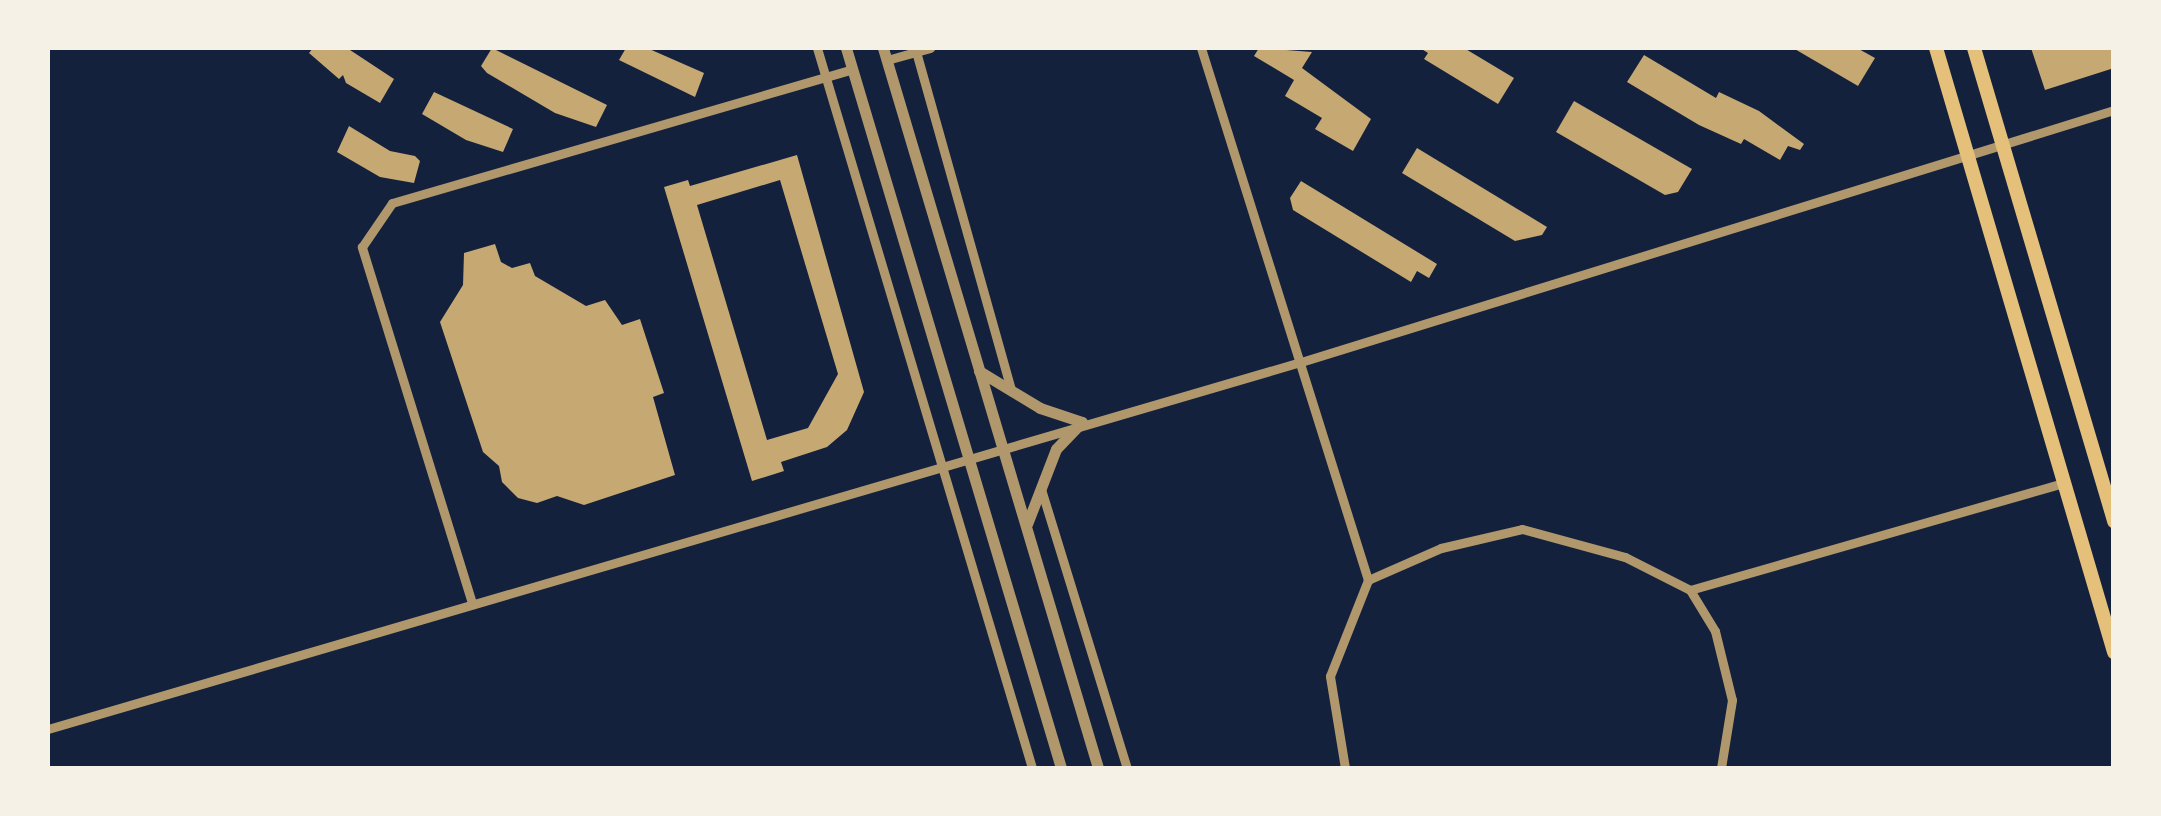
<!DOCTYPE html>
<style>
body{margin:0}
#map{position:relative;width:2161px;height:816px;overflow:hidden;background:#14213d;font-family:"PT Sans",sans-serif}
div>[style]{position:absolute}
.building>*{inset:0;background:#c6a872}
.minor>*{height:9px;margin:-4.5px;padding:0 4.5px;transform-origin:4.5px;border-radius:4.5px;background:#b1986c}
.tertiary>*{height:11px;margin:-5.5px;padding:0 5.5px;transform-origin:5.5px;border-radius:5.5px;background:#b1986c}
.secondary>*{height:14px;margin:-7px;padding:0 7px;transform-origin:7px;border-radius:7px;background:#e5c07b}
span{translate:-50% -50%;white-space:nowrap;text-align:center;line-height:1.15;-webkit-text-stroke:8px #f6f1e7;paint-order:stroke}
.frame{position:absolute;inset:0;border:50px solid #f6f1e7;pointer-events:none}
</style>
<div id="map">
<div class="building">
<i style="clip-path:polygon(313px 48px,347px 48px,394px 79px,380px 103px,346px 83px,343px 75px,339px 79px,309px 53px)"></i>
<i style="clip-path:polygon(492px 48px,607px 105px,596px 127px,555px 113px,487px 73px,481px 66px)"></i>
<i style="clip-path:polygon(626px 48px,647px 48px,704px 73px,695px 97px,619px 60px)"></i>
<i style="clip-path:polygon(1259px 48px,1312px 52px,1302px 68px,1371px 119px,1353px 151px,1315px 129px,1322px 118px,1285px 96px,1294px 80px,1254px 56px)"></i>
<i style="clip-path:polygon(1420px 48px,1464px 48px,1514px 78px,1498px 104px,1424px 59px,1428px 53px)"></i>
<i style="clip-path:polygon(1793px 48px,1857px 48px,1875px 58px,1858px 86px)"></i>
<i style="clip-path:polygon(2031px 48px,2114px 48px,2114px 68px,2045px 90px)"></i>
<i style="clip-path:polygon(1644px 55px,1716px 98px,1719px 92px,1759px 111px,1804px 144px,1800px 150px,1788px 146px,1780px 160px,1744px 139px,1741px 144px,1699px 125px,1627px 82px)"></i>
<i style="clip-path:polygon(434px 92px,513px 129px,503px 152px,466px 140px,422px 114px)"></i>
<i style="clip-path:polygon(1574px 101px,1692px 169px,1678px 192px,1665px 195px,1556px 132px)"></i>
<i style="clip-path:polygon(349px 126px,390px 151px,415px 156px,420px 161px,414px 183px,380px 177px,337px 152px)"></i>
<i style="clip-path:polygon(1417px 148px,1547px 227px,1542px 235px,1515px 241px,1402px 173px)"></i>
<i style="clip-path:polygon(evenodd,797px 155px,864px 392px,847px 430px,827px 447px,781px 462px,784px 471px,752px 481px,664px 187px,688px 180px,690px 186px,797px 155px,780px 180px,838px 374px,808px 428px,767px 440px,697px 205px,780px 180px)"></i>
<i style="clip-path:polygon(1301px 181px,1437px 264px,1429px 278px,1417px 271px,1411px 282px,1293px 210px,1290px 198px)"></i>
<i style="clip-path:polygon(495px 244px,501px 262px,512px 268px,530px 263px,535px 276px,586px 306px,605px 300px,622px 325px,640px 319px,664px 393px,653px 397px,675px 475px,584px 505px,557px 496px,537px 503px,518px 498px,502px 482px,499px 466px,483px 452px,440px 322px,463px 285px,464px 253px)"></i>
</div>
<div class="minor">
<i style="left:817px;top:48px;width:751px;rotate:73.37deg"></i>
<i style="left:915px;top:48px;width:357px;rotate:74.3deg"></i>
<i style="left:1201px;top:48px;width:558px;rotate:72.57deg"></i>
<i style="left:887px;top:60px;width:45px;rotate:-15.6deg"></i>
<i style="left:1041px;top:489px;width:292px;rotate:72.9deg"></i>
<i style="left:1690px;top:590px;width:387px;rotate:-16deg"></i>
<i style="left:472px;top:603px;width:373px;rotate:-107.2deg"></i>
<i style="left:362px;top:247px;width:53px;rotate:-55.7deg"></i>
<i style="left:392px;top:203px;width:479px;rotate:-16.2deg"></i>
<i style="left:48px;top:729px;width:1306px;rotate:-16.33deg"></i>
<i style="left:1301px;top:362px;width:851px;rotate:-17.22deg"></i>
<i style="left:1345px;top:768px;width:93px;rotate:-99.3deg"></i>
<i style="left:1330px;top:676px;width:103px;rotate:-68.4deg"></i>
<i style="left:1368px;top:580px;width:80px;rotate:-23.7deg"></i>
<i style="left:1441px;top:548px;width:83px;rotate:-13.2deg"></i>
<i style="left:1522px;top:529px;width:107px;rotate:15.2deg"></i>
<i style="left:1625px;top:557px;width:73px;rotate:26.9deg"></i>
<i style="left:1690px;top:590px;width:48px;rotate:58.6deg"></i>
<i style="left:1715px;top:631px;width:71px;rotate:76.2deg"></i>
<i style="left:1732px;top:700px;width:69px;rotate:99.2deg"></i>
</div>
<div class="tertiary">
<i style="left:846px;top:48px;width:751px;rotate:73.37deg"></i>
<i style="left:883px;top:48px;width:751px;rotate:73.37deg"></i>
<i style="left:979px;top:371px;width:71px;rotate:31.2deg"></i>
<i style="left:1040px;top:408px;width:44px;rotate:18.4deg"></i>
<i style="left:1082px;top:422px;width:37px;rotate:134deg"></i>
<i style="left:1056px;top:449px;width:80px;rotate:111.1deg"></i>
</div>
<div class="secondary">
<i style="left:1936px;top:48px;width:630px;rotate:73.58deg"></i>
<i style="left:1974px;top:48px;width:494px;rotate:73.5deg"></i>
</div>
<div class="frame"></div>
</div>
